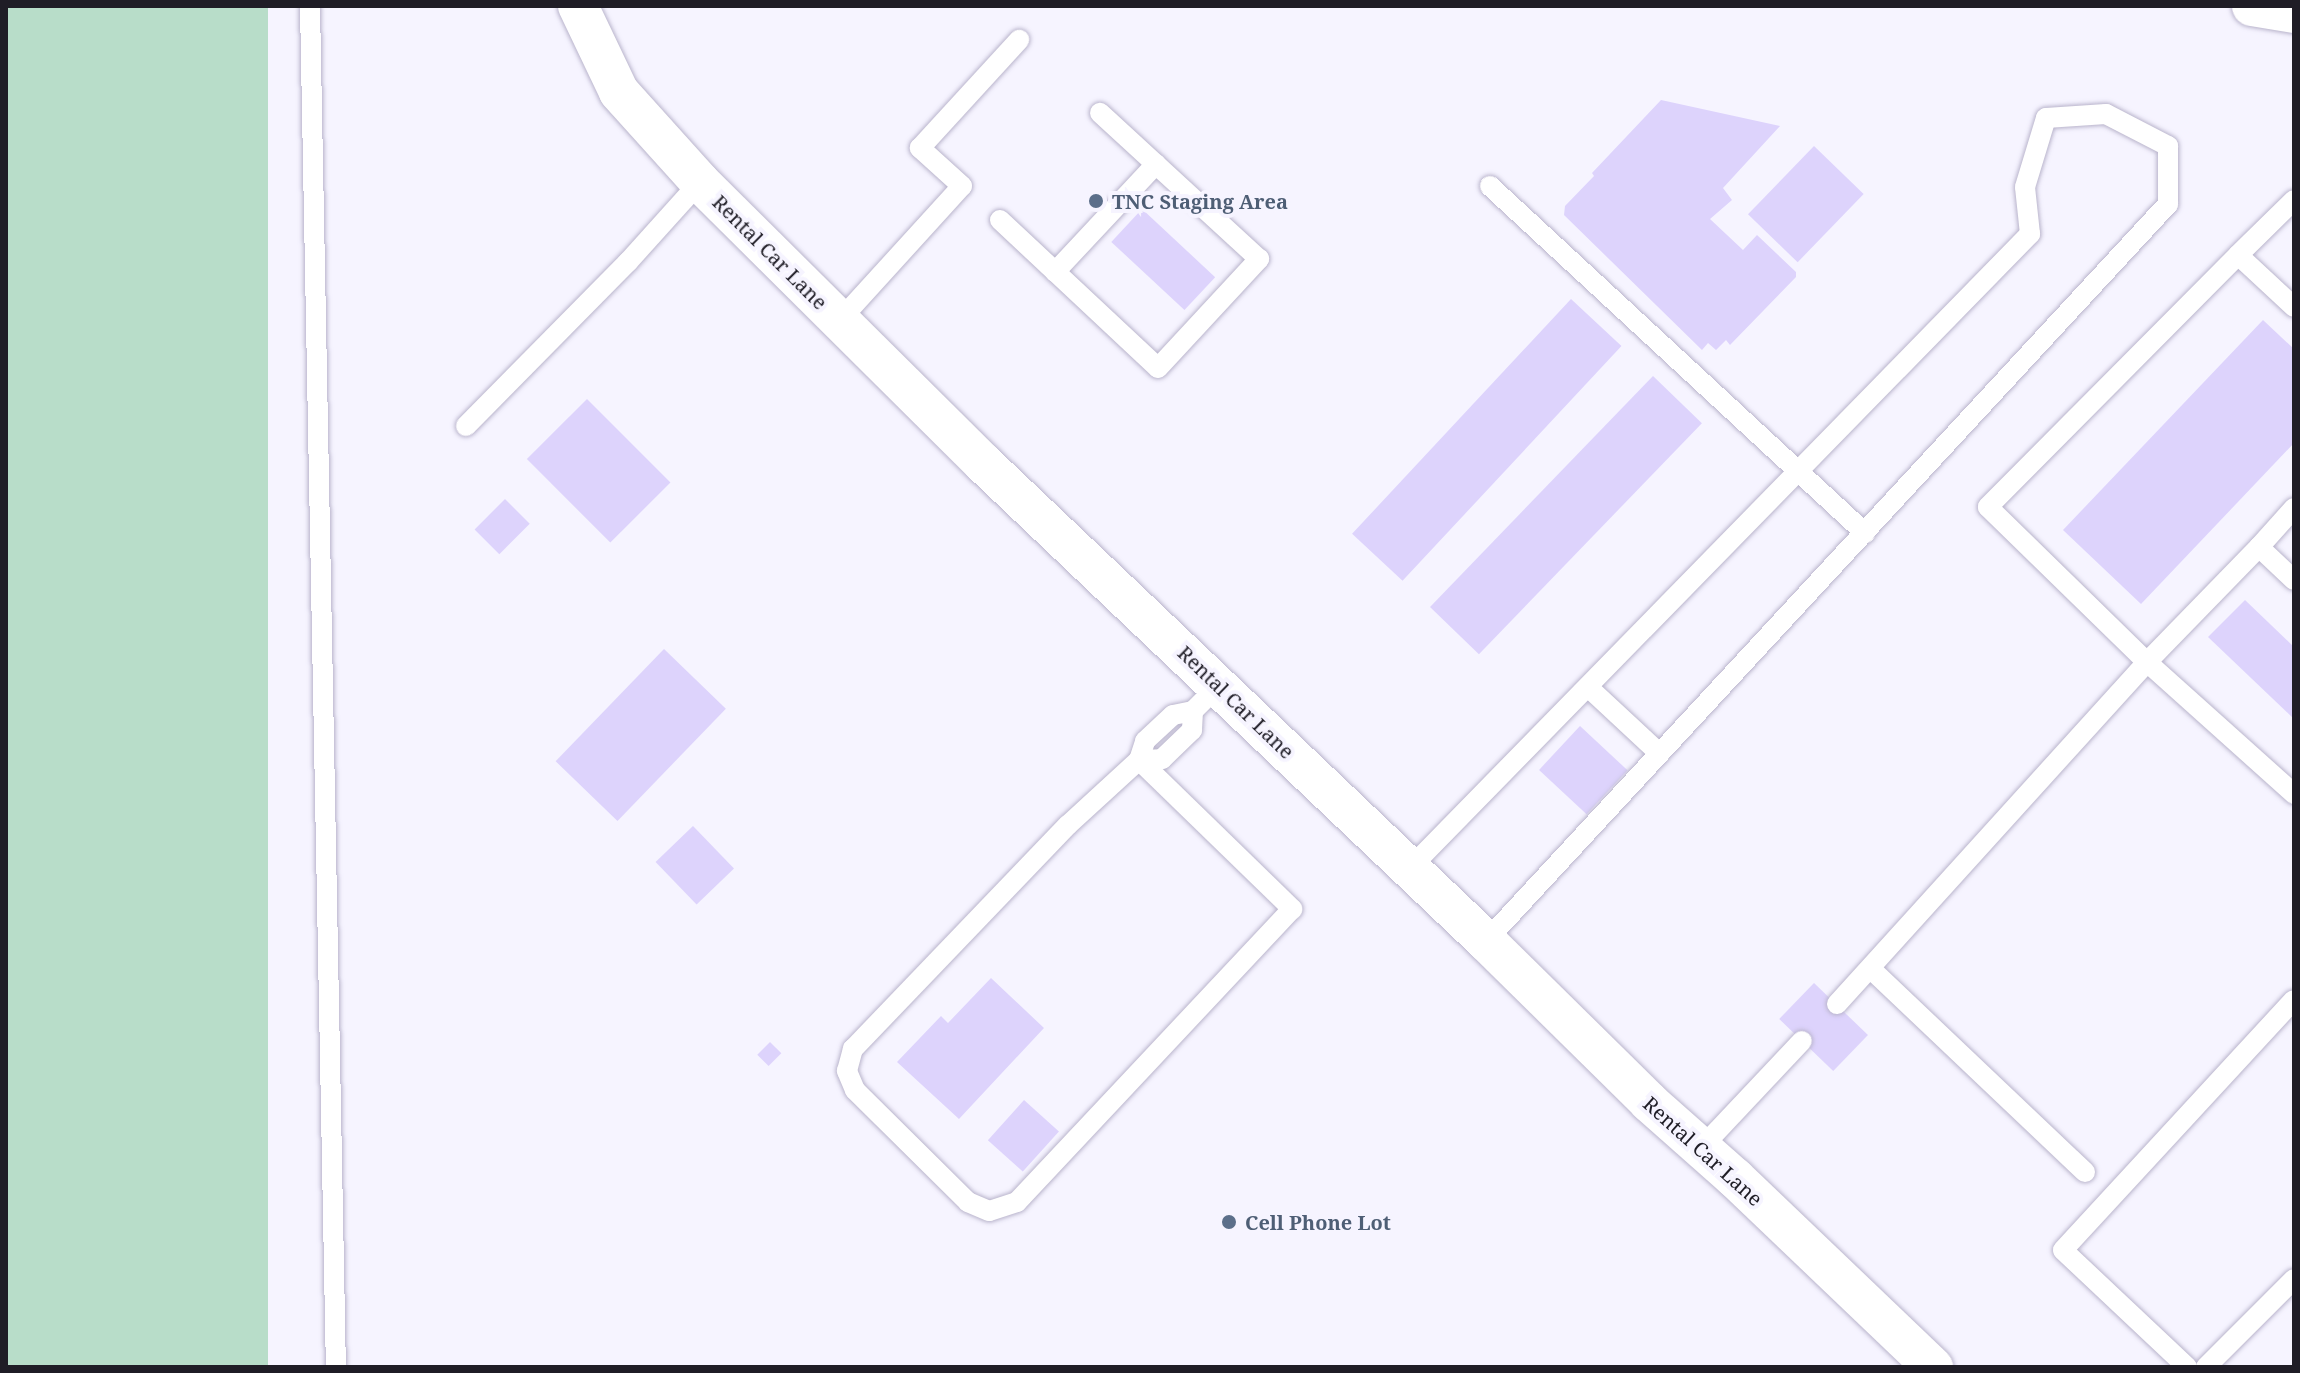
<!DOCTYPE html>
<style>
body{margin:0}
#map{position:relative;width:2300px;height:1373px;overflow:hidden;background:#f6f4ff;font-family:"Noto Serif",serif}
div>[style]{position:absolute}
.green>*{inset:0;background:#b8ddc9;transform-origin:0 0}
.building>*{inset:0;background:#ddd3fc;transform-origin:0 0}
.roads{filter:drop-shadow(0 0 2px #b9b4cc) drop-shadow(0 0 2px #b9b4cc)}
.lane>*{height:20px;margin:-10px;padding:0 10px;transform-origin:10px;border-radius:10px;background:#fff}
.street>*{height:40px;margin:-20px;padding:0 20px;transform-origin:20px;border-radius:20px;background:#fff}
.dots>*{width:22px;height:22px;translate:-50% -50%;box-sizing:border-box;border:4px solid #f6f4ff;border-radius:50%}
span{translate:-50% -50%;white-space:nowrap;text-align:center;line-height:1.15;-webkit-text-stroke:8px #f6f4ff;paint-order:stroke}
.service-label{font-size:20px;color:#4e5e75;font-weight:700}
.left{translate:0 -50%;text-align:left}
.street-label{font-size:20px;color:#1f1d26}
.frame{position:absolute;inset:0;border:8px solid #1f1d26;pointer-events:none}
</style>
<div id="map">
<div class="green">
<i style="left:6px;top:6px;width:262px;height:1361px"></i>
</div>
<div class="building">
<i style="clip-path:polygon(1661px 100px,1780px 126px,1723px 188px,1732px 200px,1710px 219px,1743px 250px,1757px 235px,1796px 272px,1796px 277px,1730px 345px,1726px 340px,1716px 350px,1708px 343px,1702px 350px,1564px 215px,1565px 206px,1594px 176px,1592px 173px)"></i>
<i style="left:1814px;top:146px;width:69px;height:95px;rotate:44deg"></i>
<i style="left:1142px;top:209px;width:100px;height:45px;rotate:43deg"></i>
<i style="left:1571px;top:299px;width:69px;height:321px;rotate:43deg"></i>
<i style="clip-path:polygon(2263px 320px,2294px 349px,2294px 443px,2141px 604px,2063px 530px)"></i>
<i style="left:1653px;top:376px;width:68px;height:321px;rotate:44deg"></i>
<i style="left:587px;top:399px;width:118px;height:85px;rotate:45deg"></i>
<i style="left:505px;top:499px;width:35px;height:43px;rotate:45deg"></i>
<i style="clip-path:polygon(2245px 600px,2294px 647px,2294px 719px,2208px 637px)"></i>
<i style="left:664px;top:649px;width:86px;height:156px;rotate:44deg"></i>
<i style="left:1580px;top:726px;width:65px;height:60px;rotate:43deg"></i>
<i style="left:693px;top:826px;width:59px;height:52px;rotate:46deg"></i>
<i style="clip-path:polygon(991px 978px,1044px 1028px,959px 1119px,897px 1062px,941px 1016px,948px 1023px)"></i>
<i style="left:1814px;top:983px;width:75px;height:50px;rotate:44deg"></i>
<i style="left:770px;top:1042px;width:16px;height:18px;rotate:45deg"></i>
<i style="left:1024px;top:1100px;width:47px;height:54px;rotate:42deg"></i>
</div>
<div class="roads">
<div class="lane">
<i style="left:310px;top:6px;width:1361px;rotate:88.91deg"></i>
<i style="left:1490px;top:186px;width:511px;rotate:42.78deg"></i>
<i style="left:1000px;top:220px;width:216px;rotate:43.1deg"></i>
<i style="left:1158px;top:368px;width:149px;rotate:-47.2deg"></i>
<i style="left:1259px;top:259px;width:216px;rotate:-137.4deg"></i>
<i style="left:2238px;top:255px;width:78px;rotate:-44.5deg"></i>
<i style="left:1055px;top:272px;width:148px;rotate:-46.9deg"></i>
<i style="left:2294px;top:307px;width:76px;rotate:-137.1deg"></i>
<i style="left:2238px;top:255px;width:355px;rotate:134.8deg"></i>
<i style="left:1988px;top:507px;width:222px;rotate:44.3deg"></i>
<i style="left:2147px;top:662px;width:198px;rotate:41.9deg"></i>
<i style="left:840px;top:320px;width:181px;rotate:-47.7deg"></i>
<i style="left:962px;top:186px;width:57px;rotate:-137.9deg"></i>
<i style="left:920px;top:148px;width:147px;rotate:-47.5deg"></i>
<i style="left:466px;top:426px;width:231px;rotate:-45.4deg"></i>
<i style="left:628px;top:262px;width:108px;rotate:-48deg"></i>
<i style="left:2294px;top:508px;width:52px;rotate:131.9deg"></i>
<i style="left:2259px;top:547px;width:48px;rotate:43.3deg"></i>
<i style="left:1588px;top:687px;width:98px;rotate:42.9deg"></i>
<i style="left:1139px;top:760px;width:214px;rotate:44.2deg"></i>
<i style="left:1292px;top:909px;width:402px;rotate:133.2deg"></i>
<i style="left:1017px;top:1202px;width:29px;rotate:162deg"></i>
<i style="left:989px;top:1211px;width:23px;rotate:-157deg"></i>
<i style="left:968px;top:1202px;width:159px;rotate:-135.3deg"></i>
<i style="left:855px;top:1090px;width:21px;rotate:-113deg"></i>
<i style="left:847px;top:1071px;width:23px;rotate:-75deg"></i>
<i style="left:853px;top:1049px;width:310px;rotate:-46.2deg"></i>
<i style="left:1068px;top:825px;width:96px;rotate:-42.5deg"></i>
<i style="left:1139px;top:760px;width:20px;rotate:-72deg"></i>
<i style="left:1145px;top:741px;width:38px;rotate:-43deg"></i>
<i style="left:1173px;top:715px;width:20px;rotate:-11deg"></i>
<i style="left:1193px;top:711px;width:37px;rotate:-45deg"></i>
<i style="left:1139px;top:760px;width:23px;rotate:-2deg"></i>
<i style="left:1162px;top:759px;width:42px;rotate:-44deg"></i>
<i style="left:1192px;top:730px;width:19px;rotate:-87deg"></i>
<i style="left:1410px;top:868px;width:887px;rotate:-45.64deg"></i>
<i style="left:2030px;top:234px;width:47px;rotate:-96.1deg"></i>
<i style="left:2025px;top:187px;width:72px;rotate:-73.1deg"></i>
<i style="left:2046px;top:118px;width:60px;rotate:-3.8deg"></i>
<i style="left:2106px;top:114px;width:70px;rotate:27.3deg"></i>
<i style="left:2168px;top:146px;width:58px;rotate:90deg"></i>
<i style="left:2168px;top:204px;width:1004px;rotate:132.78deg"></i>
<i style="left:1871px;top:969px;width:295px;rotate:43.5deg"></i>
<i style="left:1837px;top:1004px;width:462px;rotate:-47.8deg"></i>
<i style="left:2147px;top:662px;width:161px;rotate:-45.8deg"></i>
<i style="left:1701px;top:1148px;width:147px;rotate:-46.7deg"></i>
<i style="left:2187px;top:1367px;width:170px;rotate:-136.7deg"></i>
<i style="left:2063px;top:1250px;width:340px;rotate:-47.3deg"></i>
<i style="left:2206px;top:1367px;width:124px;rotate:-45deg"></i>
</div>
<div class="street">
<i style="left:578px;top:6px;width:95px;rotate:64.5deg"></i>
<i style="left:619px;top:92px;width:121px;rotate:48deg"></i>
<i style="left:700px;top:182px;width:399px;rotate:44.8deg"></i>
<i style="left:983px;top:463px;width:694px;rotate:43.54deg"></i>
<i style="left:1486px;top:941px;width:229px;rotate:44.6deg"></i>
<i style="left:1649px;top:1102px;width:115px;rotate:41.5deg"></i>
<i style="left:1735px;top:1178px;width:274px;rotate:43.7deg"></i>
<i style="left:2252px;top:6px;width:43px;rotate:9.5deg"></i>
</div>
</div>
<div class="dots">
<i style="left:1096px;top:201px;background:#5c6f8a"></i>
<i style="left:1229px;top:1222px;background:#5c6f8a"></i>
</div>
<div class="service-label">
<span class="left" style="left:1112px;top:201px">TNC Staging Area</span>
<span class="left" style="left:1245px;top:1222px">Cell Phone Lot</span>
</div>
<div class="street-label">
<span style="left:770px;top:252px;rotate:45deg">Rental Car Lane</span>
<span style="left:1236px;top:702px;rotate:44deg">Rental Car Lane</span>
<span style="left:1703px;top:1151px;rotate:42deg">Rental Car Lane</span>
</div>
<div class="frame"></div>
</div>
